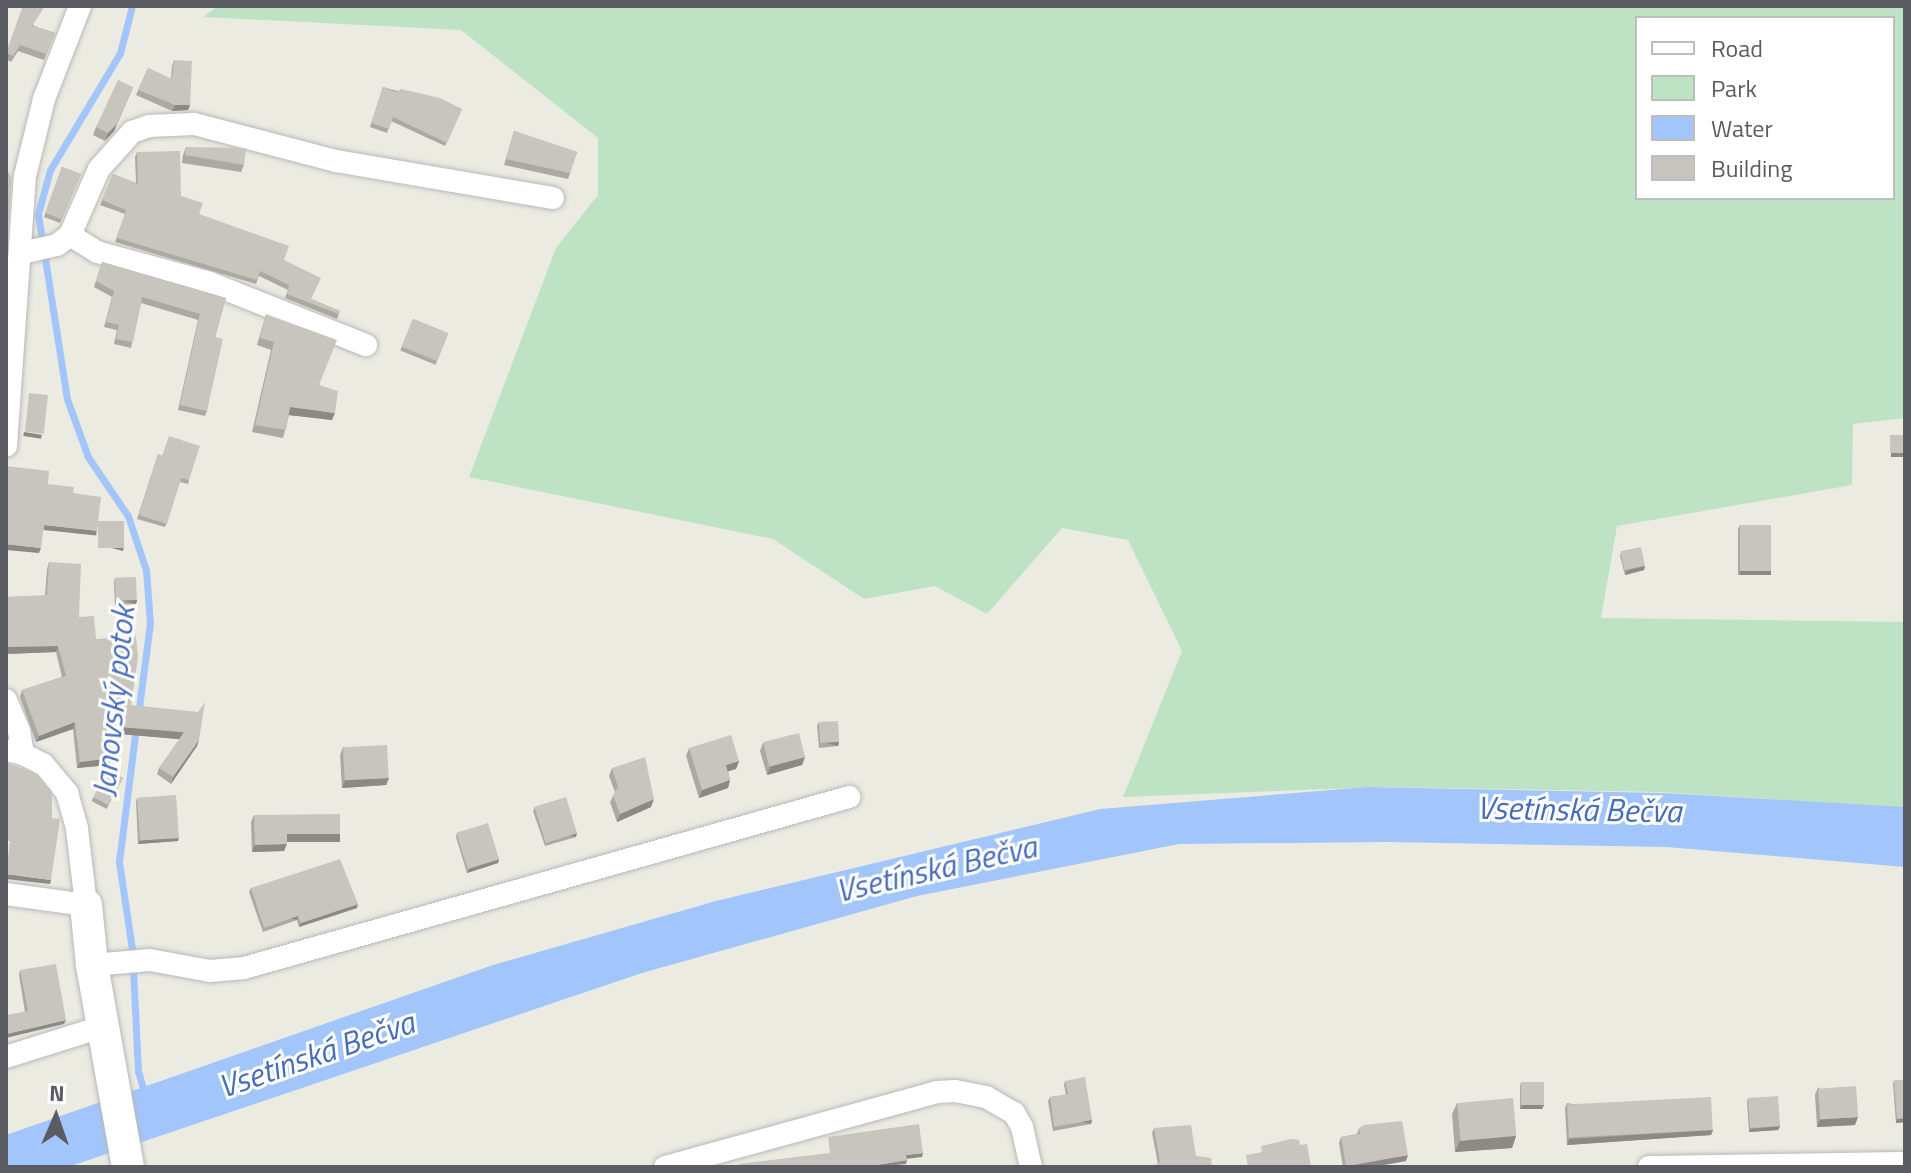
<!DOCTYPE html>
<meta charset="utf-8">
<style>
body{margin:0}
#map{position:relative;width:1911px;height:1173px;overflow:hidden;background:#ecebe1;font-family:"Titillium Web",sans-serif}
div>[style]{position:absolute}
.green>*{inset:0;background:#bee3c4}
.water>*{inset:0;background:#a2c6fb}
.stream>*{height:7px;margin:-3.5px;padding:0 3.5px;transform-origin:3.5px;border-radius:3.5px;background:#a2c6fb}
.roads{filter:drop-shadow(0 0 2px #b7b8bd) drop-shadow(0 0 2px #b7b8bd)}
.street>*{height:22px;margin:-11px;padding:0 11px;transform-origin:11px;border-radius:11px;background:#fff}
.secondary>*{height:32px;margin:-16px;padding:0 16px;transform-origin:16px;border-radius:16px;background:#fff}
.wall>*{inset:0;background:#aca9a3;transform-origin:0 0}
.shaded-wall>*{inset:0;background:#8c8a85;transform-origin:0 0}
.building>*{inset:0;background:#c8c5be;transform-origin:0 0}
span{translate:-50% -50%;white-space:nowrap;text-align:center;line-height:1.15;-webkit-text-stroke:6px #fff;paint-order:stroke}
.water-label{font-size:32px;color:#466cbd;font-style:italic}
.frame{position:absolute;inset:0;border:8px solid #5a5c61;pointer-events:none}
.legend{position:absolute;left:1635px;top:16px;width:260px;height:184px;box-sizing:border-box;background:#fff;border:2px solid #bdbec0;margin:0;padding:10px 14px;list-style:none;font-size:24px;color:#5a5c61}
.legend li{display:flex;align-items:center;gap:16px;height:40px}
.legend b{width:40px;border:2px solid #bdbec0}
.north{position:absolute;left:16px;top:1077px;width:80px;height:80px;-webkit-text-stroke:6px #fff;paint-order:stroke;rotate:2deg;font-size:22px;font-weight:700;line-height:32px;text-align:center;color:#5a5c61}
.north::after{content:'';display:block;margin:auto;width:28px;height:36px;background:#5a5c61;clip-path:polygon(50% 0,100% 100%,50% 72%,0 100%)}
</style>
<div id="map">
<div class="green">
<i style="clip-path:polygon(evenodd,218px 6px,1905px 6px,1905px 418px,1853px 424px,1852px 485px,1617px 526px,1601px 618px,1905px 622px,1905px 808px,1660px 792px,1380px 787px,1123px 797px,1182px 651px,1128px 540px,1062px 528px,987px 614px,935px 586px,864px 599px,773px 539px,469px 477px,556px 248px,598px 195px,598px 138px,461px 30px,203px 17px,218px 6px,1637px 18px,1893px 18px,1893px 198px,1637px 198px,1637px 18px)"></i>
</div>
<div class="water">
<i style="clip-path:polygon(1368px 787px,1664px 793px,1905px 807px,1905px 867px,1667px 847px,1387px 842px,1179px 844px,917px 896px,642px 973px,68px 1167px,6px 1167px,6px 1135px,493px 965px,716px 901px,1100px 809px)"></i>
</div>
<div class="stream">
<i style="left:132px;top:6px;width:49px;rotate:104.3deg"></i>
<i style="left:120px;top:53px;width:136px;rotate:120.9deg"></i>
<i style="left:50px;top:170px;width:46px;rotate:105.3deg"></i>
<i style="left:38px;top:214px;width:187px;rotate:81.1deg"></i>
<i style="left:67px;top:399px;width:62px;rotate:70.1deg"></i>
<i style="left:88px;top:457px;width:71px;rotate:55.9deg"></i>
<i style="left:128px;top:516px;width:57px;rotate:71.6deg"></i>
<i style="left:146px;top:570px;width:53px;rotate:85.7deg"></i>
<i style="left:150px;top:623px;width:93px;rotate:97.4deg"></i>
<i style="left:136px;top:727px;width:136px;rotate:97.2deg"></i>
<i style="left:119px;top:862px;width:88px;rotate:81.5deg"></i>
<i style="left:132px;top:949px;width:122px;rotate:87.2deg"></i>
<i style="left:138px;top:1071px;width:26px;rotate:74deg"></i>
</div>
<div class="roads">
<div class="street">
<i style="left:70px;top:235px;width:32px;rotate:32deg"></i>
<i style="left:97px;top:252px;width:117px;rotate:15.3deg"></i>
<i style="left:210px;top:283px;width:168px;rotate:21.7deg"></i>
<i style="left:22px;top:253px;width:36px;rotate:-13deg"></i>
<i style="left:57px;top:245px;width:16px;rotate:-38deg"></i>
<i style="left:70px;top:235px;width:72px;rotate:-66.3deg"></i>
<i style="left:99px;top:169px;width:50px;rotate:-48.3deg"></i>
<i style="left:132px;top:132px;width:18px;rotate:-19deg"></i>
<i style="left:149px;top:126px;width:45px;rotate:-2.5deg"></i>
<i style="left:194px;top:124px;width:147px;rotate:14.6deg"></i>
<i style="left:336px;top:161px;width:220px;rotate:9.7deg"></i>
<i style="left:6px;top:446px;width:271px;rotate:-86deg"></i>
<i style="left:25px;top:176px;width:79px;rotate:-76.1deg"></i>
<i style="left:44px;top:99px;width:100px;rotate:-68.8deg"></i>
<i style="left:6px;top:700px;width:34px;rotate:67deg"></i>
<i style="left:19px;top:731px;width:23px;rotate:80deg"></i>
<i style="left:6px;top:750px;width:17px;rotate:13deg"></i>
<i style="left:23px;top:754px;width:22px;rotate:27deg"></i>
<i style="left:43px;top:764px;width:38px;rotate:50deg"></i>
<i style="left:67px;top:793px;width:37px;rotate:74deg"></i>
<i style="left:77px;top:829px;width:77px;rotate:83.2deg"></i>
<i style="left:86px;top:905px;width:81px;rotate:-172.2deg"></i>
<i style="left:92px;top:965px;width:58px;rotate:-4.9deg"></i>
<i style="left:150px;top:960px;width:61px;rotate:10.4deg"></i>
<i style="left:210px;top:971px;width:34px;rotate:-5deg"></i>
<i style="left:244px;top:968px;width:629px;rotate:-15.78deg"></i>
<i style="left:6px;top:1057px;width:104px;rotate:-17.4deg"></i>
<i style="left:665px;top:1167px;width:282px;rotate:-15.4deg"></i>
<i style="left:937px;top:1092px;width:18px;rotate:-3deg"></i>
<i style="left:955px;top:1091px;width:32px;rotate:11deg"></i>
<i style="left:986px;top:1097px;width:32px;rotate:30deg"></i>
<i style="left:1014px;top:1113px;width:16px;rotate:60deg"></i>
<i style="left:1022px;top:1127px;width:41px;rotate:77.3deg"></i>
<i style="left:1649px;top:1167px;width:256px;rotate:-0.9deg"></i>
</div>
<div class="secondary">
<i style="left:86px;top:905px;width:60px;rotate:84.3deg"></i>
<i style="left:92px;top:965px;width:205px;rotate:79.9deg"></i>
</div>
</div>
<div class="wall">
<i style="clip-path:polygon(23px 6px,34px 26px,55px 33px,44px 60px,18px 51px,11px 62px,6px 59px,6px 54px)"></i>
<i style="clip-path:polygon(174px 60px,190px 105px,188px 110px,172px 111px,136px 95px,148px 68px,171px 79px,172px 66px)"></i>
<i style="clip-path:polygon(133px 87px,114px 131px,105px 141px,93px 135px,96px 127px)"></i>
<i style="clip-path:polygon(383px 87px,462px 109px,445px 146px,391px 121px,387px 133px,370px 127px)"></i>
<i style="clip-path:polygon(514px 131px,577px 152px,568px 179px,504px 165px)"></i>
<i style="clip-path:polygon(186px 147px,244px 165px,241px 172px,182px 163px,183px 155px)"></i>
<i style="clip-path:polygon(137px 152px,199px 214px,284px 260px,311px 299px,340px 311px,337px 319px,285px 298px,288px 290px,259px 276px,256px 284px,115px 242px,125px 214px,100px 205px,113px 174px,136px 183px,135px 157px)"></i>
<i style="clip-path:polygon(62px 167px,81px 174px,60px 223px,44px 217px)"></i>
<i style="clip-path:polygon(102px 262px,226px 298px,215px 337px,207px 411px,205px 416px,178px 410px,198px 320px,141px 303px,131px 348px,114px 344px,117px 330px,104px 327px,112px 297px,94px 287px)"></i>
<i style="clip-path:polygon(266px 314px,320px 385px,332px 420px,289px 415px,283px 438px,252px 432px,271px 350px,257px 345px)"></i>
<i style="left:413px;top:319px;width:38px;height:34px;rotate:22deg"></i>
<i style="clip-path:polygon(158px 454px,162px 456px,189px 480px,188px 484px,180px 482px,165px 527px,137px 519px)"></i>
<i style="clip-path:polygon(1740px 525px,1770px 575px,1738px 575px,1738px 529px)"></i>
<i style="clip-path:polygon(1621px 552px,1645px 566px,1644px 570px,1625px 575px,1620px 556px)"></i>
<i style="clip-path:polygon(49px 562px,79px 617px,96px 639px,131px 705px,199px 740px,197px 746px,171px 784px,157px 774px,159px 768px,180px 739px,109px 733px,109px 765px,77px 768px,73px 729px,36px 742px,20px 697px,22px 690px,62px 677px,56px 652px,6px 654px,6px 597px,45px 596px,47px 569px)"></i>
<i style="clip-path:polygon(115px 578px,137px 600px,136px 604px,115px 605px,114px 582px)"></i>
<i style="clip-path:polygon(819px 722px,839px 742px,838px 746px,819px 748px,817px 726px)"></i>
<i style="clip-path:polygon(763px 743px,805px 757px,802px 765px,767px 775px,760px 751px)"></i>
<i style="clip-path:polygon(343px 747px,389px 778px,386px 785px,342px 788px,340px 755px)"></i>
<i style="clip-path:polygon(689px 748px,739px 761px,736px 769px,728px 771px,730px 780px,728px 788px,699px 798px,686px 756px)"></i>
<i style="clip-path:polygon(612px 768px,651px 807px,617px 822px,610px 802px,615px 792px,609px 776px)"></i>
<i style="left:108px;top:770px;width:17px;height:35px;rotate:28deg"></i>
<i style="clip-path:polygon(137px 798px,178px 841px,138px 844px,136px 802px)"></i>
<i style="clip-path:polygon(535px 807px,576px 837px,545px 846px,533px 811px)"></i>
<i style="clip-path:polygon(254px 815px,338px 841px,287px 841px,284px 851px,252px 852px,251px 822px)"></i>
<i style="clip-path:polygon(457px 833px,499px 859px,498px 863px,467px 873px,456px 837px)"></i>
<i style="clip-path:polygon(251px 888px,357px 908px,299px 927px,297px 920px,263px 932px,249px 892px)"></i>
<i style="clip-path:polygon(20px 970px,64px 1024px,25px 1012px,19px 975px)"></i>
<i style="clip-path:polygon(1894px 1080px,1905px 1122px,1896px 1123px,1893px 1084px)"></i>
<i style="clip-path:polygon(1065px 1081px,1092px 1120px,1091px 1124px,1053px 1131px,1048px 1101px,1050px 1097px,1066px 1095px,1064px 1085px)"></i>
<i style="clip-path:polygon(1521px 1082px,1544px 1105px,1542px 1109px,1520px 1109px,1520px 1086px)"></i>
<i style="clip-path:polygon(1818px 1087px,1855px 1125px,1817px 1127px,1815px 1095px)"></i>
<i style="clip-path:polygon(1748px 1098px,1780px 1126px,1778px 1130px,1749px 1132px,1747px 1102px)"></i>
<i style="clip-path:polygon(1457px 1103px,1516px 1136px,1512px 1148px,1455px 1152px,1452px 1114px)"></i>
<i style="clip-path:polygon(1567px 1103px,1713px 1130px,1711px 1135px,1567px 1145px,1565px 1108px)"></i>
<i style="clip-path:polygon(1154px 1128px,1196px 1156px,1158px 1164px,1152px 1133px)"></i>
<i style="clip-path:polygon(1359px 1128px,1406px 1161px,1372px 1167px,1343px 1167px,1339px 1143px,1341px 1137px,1357px 1134px)"></i>
</div>
<div class="shaded-wall">
<i style="clip-path:polygon(133px 87px,114px 131px,105px 141px,108px 133px)"></i>
<i style="clip-path:polygon(175px 105px,190px 105px,188px 110px,172px 111px)"></i>
<i style="clip-path:polygon(290px 407px,335px 413px,332px 420px,288px 415px)"></i>
<i style="left:24px;top:432px;width:18px;height:4px;rotate:9deg"></i>
<i style="left:1905px;top:453px;width:4px;height:14px;rotate:90deg"></i>
<i style="left:44px;top:525px;width:53px;height:5px;rotate:6deg"></i>
<i style="clip-path:polygon(6px 544px,41px 548px,39px 553px,6px 550px)"></i>
<i style="left:124px;top:547px;width:4px;height:26px;rotate:104deg"></i>
<i style="clip-path:polygon(1645px 566px,1644px 570px,1625px 575px,1626px 571px)"></i>
<i style="left:1740px;top:571px;width:31px;height:4px"></i>
<i style="left:137px;top:600px;width:4px;height:21px;rotate:104deg"></i>
<i style="clip-path:polygon(58px 646px,56px 652px,6px 654px,6px 647px)"></i>
<i style="clip-path:polygon(75px 722px,73px 729px,36px 742px,39px 736px)"></i>
<i style="left:108px;top:726px;width:76px;height:7px;rotate:5deg"></i>
<i style="clip-path:polygon(199px 740px,197px 746px,171px 784px,173px 777px)"></i>
<i style="left:839px;top:742px;width:4px;height:19px;rotate:104deg"></i>
<i style="clip-path:polygon(805px 757px,802px 765px,767px 775px,770px 767px)"></i>
<i style="clip-path:polygon(112px 758px,109px 765px,77px 768px,80px 762px)"></i>
<i style="clip-path:polygon(739px 761px,736px 769px,723px 773px,726px 765px)"></i>
<i style="clip-path:polygon(389px 778px,386px 785px,342px 788px,345px 780px)"></i>
<i style="clip-path:polygon(730px 780px,728px 788px,699px 798px,702px 790px)"></i>
<i style="clip-path:polygon(654px 799px,651px 807px,617px 822px,620px 814px)"></i>
<i style="left:577px;top:833px;width:4px;height:32px;rotate:104deg"></i>
<i style="left:287px;top:834px;width:53px;height:8px"></i>
<i style="clip-path:polygon(179px 838px,178px 841px,138px 844px,140px 840px)"></i>
<i style="clip-path:polygon(287px 844px,284px 851px,252px 852px,255px 845px)"></i>
<i style="clip-path:polygon(499px 859px,498px 863px,467px 873px,469px 869px)"></i>
<i style="clip-path:polygon(6px 874px,51px 880px,50px 884px,6px 879px)"></i>
<i style="clip-path:polygon(358px 904px,357px 908px,299px 927px,301px 923px)"></i>
<i style="left:298px;top:916px;width:4px;height:36px;rotate:104deg"></i>
<i style="clip-path:polygon(66px 1020px,64px 1024px,6px 1038px,6px 1034px)"></i>
<i style="clip-path:polygon(1522px 1105px,1544px 1105px,1542px 1109px,1520px 1109px)"></i>
<i style="clip-path:polygon(1858px 1117px,1855px 1125px,1817px 1127px,1820px 1119px)"></i>
<i style="clip-path:polygon(1905px 1118px,1905px 1122px,1896px 1123px,1897px 1119px)"></i>
<i style="left:1092px;top:1120px;width:4px;height:39px;rotate:104deg"></i>
<i style="clip-path:polygon(1780px 1126px,1778px 1130px,1749px 1132px,1750px 1129px)"></i>
<i style="clip-path:polygon(1713px 1130px,1711px 1135px,1567px 1145px,1569px 1139px)"></i>
<i style="clip-path:polygon(1516px 1136px,1512px 1148px,1455px 1152px,1460px 1141px)"></i>
<i style="clip-path:polygon(923px 1153px,922px 1157px,905px 1159px,906px 1155px)"></i>
<i style="clip-path:polygon(1408px 1155px,1406px 1161px,1372px 1167px,1346px 1167px)"></i>
<i style="clip-path:polygon(907px 1160px,906px 1164px,875px 1167px,876px 1165px)"></i>
</div>
<div class="building">
<i style="clip-path:polygon(23px 6px,45px 6px,32px 26px,55px 33px,46px 54px,20px 45px,13px 56px,6px 53px)"></i>
<i style="clip-path:polygon(174px 60px,192px 61px,190px 105px,175px 105px,138px 90px,148px 68px,172px 79px)"></i>
<i style="clip-path:polygon(118px 80px,133px 87px,117px 124px,108px 133px,96px 127px)"></i>
<i style="clip-path:polygon(383px 87px,396px 92px,401px 89px,440px 98px,462px 109px,447px 143px,393px 117px,389px 129px,371px 123px)"></i>
<i style="clip-path:polygon(514px 131px,577px 152px,570px 173px,506px 159px)"></i>
<i style="clip-path:polygon(186px 147px,246px 148px,244px 165px,185px 155px)"></i>
<i style="clip-path:polygon(180px 151px,181px 196px,203px 203px,199px 214px,289px 246px,284px 260px,321px 278px,311px 299px,340px 311px,339px 314px,287px 294px,289px 285px,260px 271px,257px 280px,117px 238px,126px 210px,102px 200px,113px 174px,138px 184px,137px 152px)"></i>
<i style="clip-path:polygon(62px 167px,81px 174px,61px 219px,45px 213px)"></i>
<i style="clip-path:polygon(6px 172px,8px 172px,12px 177px,6px 255px)"></i>
<i style="clip-path:polygon(102px 262px,226px 298px,215px 337px,223px 339px,207px 411px,180px 405px,200px 314px,142px 297px,133px 342px,116px 339px,119px 325px,106px 322px,114px 291px,96px 281px)"></i>
<i style="clip-path:polygon(266px 314px,337px 340px,319px 385px,338px 391px,335px 413px,290px 407px,286px 430px,255px 425px,274px 342px,260px 338px)"></i>
<i style="left:413px;top:319px;width:38px;height:30px;rotate:22deg"></i>
<i style="left:29px;top:393px;width:19px;height:39px;rotate:6deg"></i>
<i style="left:1905px;top:435px;width:18px;height:15px;rotate:90deg"></i>
<i style="clip-path:polygon(169px 436px,200px 446px,189px 480px,181px 478px,167px 524px,139px 515px,158px 454px,162px 456px)"></i>
<i style="clip-path:polygon(6px 466px,49px 471px,48px 484px,74px 487px,73px 493px,101px 497px,97px 531px,44px 525px,41px 548px,6px 544px)"></i>
<i style="left:98px;top:521px;width:26px;height:27px"></i>
<i style="left:1740px;top:525px;width:31px;height:46px"></i>
<i style="left:1641px;top:547px;width:19px;height:21px;rotate:78deg"></i>
<i style="clip-path:polygon(49px 562px,81px 564px,79px 617px,94px 616px,96px 639px,136px 636px,138px 657px,131px 705px,198px 712px,205px 702px,199px 740px,173px 777px,159px 768px,184px 732px,108px 726px,112px 758px,80px 762px,75px 722px,39px 736px,22px 690px,66px 676px,58px 646px,6px 647px,6px 597px,47px 595px)"></i>
<i style="left:136px;top:577px;width:23px;height:21px;rotate:88deg"></i>
<i style="left:838px;top:721px;width:21px;height:19px;rotate:87deg"></i>
<i style="left:799px;top:733px;width:25px;height:37px;rotate:76deg"></i>
<i style="clip-path:polygon(731px 735px,739px 761px,726px 765px,730px 780px,702px 790px,689px 748px)"></i>
<i style="left:387px;top:745px;width:33px;height:44px;rotate:87deg"></i>
<i style="clip-path:polygon(645px 757px,654px 799px,620px 814px,613px 795px,618px 787px,612px 768px)"></i>
<i style="clip-path:polygon(6px 763px,38px 774px,52px 791px,52px 818px,60px 819px,51px 880px,6px 874px,10px 841px,6px 841px)"></i>
<i style="left:108px;top:770px;width:17px;height:31px;rotate:28deg"></i>
<i style="left:176px;top:795px;width:43px;height:39px;rotate:86deg"></i>
<i style="left:566px;top:797px;width:38px;height:33px;rotate:73deg"></i>
<i style="clip-path:polygon(340px 814px,340px 834px,287px 834px,287px 844px,255px 845px,254px 815px)"></i>
<i style="left:488px;top:823px;width:38px;height:33px;rotate:73deg"></i>
<i style="clip-path:polygon(340px 859px,358px 904px,301px 923px,298px 916px,264px 928px,251px 888px)"></i>
<i style="clip-path:polygon(56px 964px,66px 1020px,6px 1034px,6px 1015px,28px 1011px,20px 970px)"></i>
<i style="clip-path:polygon(1085px 1077px,1092px 1120px,1054px 1127px,1050px 1097px,1068px 1094px,1065px 1081px)"></i>
<i style="clip-path:polygon(1894px 1080px,1905px 1080px,1905px 1118px,1897px 1119px)"></i>
<i style="left:1521px;top:1082px;width:23px;height:23px"></i>
<i style="left:1856px;top:1086px;width:31px;height:38px;rotate:86deg"></i>
<i style="left:1778px;top:1096px;width:30px;height:30px;rotate:86deg"></i>
<i style="left:1711px;top:1097px;width:33px;height:144px;rotate:87deg"></i>
<i style="left:1513px;top:1098px;width:38px;height:56px;rotate:85deg"></i>
<i style="clip-path:polygon(1402px 1121px,1408px 1155px,1346px 1166px,1341px 1137px,1360px 1134px,1359px 1128px,1364px 1125px)"></i>
<i style="clip-path:polygon(919px 1124px,923px 1153px,906px 1155px,907px 1160px,876px 1165px,876px 1167px,739px 1167px,738px 1164px,830px 1153px,828px 1137px)"></i>
<i style="clip-path:polygon(1191px 1125px,1196px 1156px,1211px 1158px,1212px 1167px,1152px 1167px,1160px 1162px,1154px 1128px)"></i>
<i style="clip-path:polygon(1291px 1139px,1299px 1140px,1300px 1145px,1307px 1144px,1311px 1167px,1248px 1167px,1246px 1155px,1262px 1152px,1261px 1146px)"></i>
</div>
<div class="water-label">
<span style="left:113px;top:701px;rotate:-84deg">Janovský potok</span>
<span style="left:1579px;top:809px;rotate:1deg">Vsetínská Bečva</span>
<span style="left:936px;top:868px;rotate:-13deg">Vsetínská Bečva</span>
<span style="left:316px;top:1054px;rotate:-19deg">Vsetínská Bečva</span>
</div>
<div class="frame"></div>
<ul class="legend">
<li><b style="height:10px;background:#fff"></b>Road</li>
<li><b style="height:22px;background:#bee3c4"></b>Park</li>
<li><b style="height:22px;background:#a2c6fb"></b>Water</li>
<li><b style="height:22px;background:#c8c5be"></b>Building</li>
</ul>
<div class="north">N</div>
</div>
